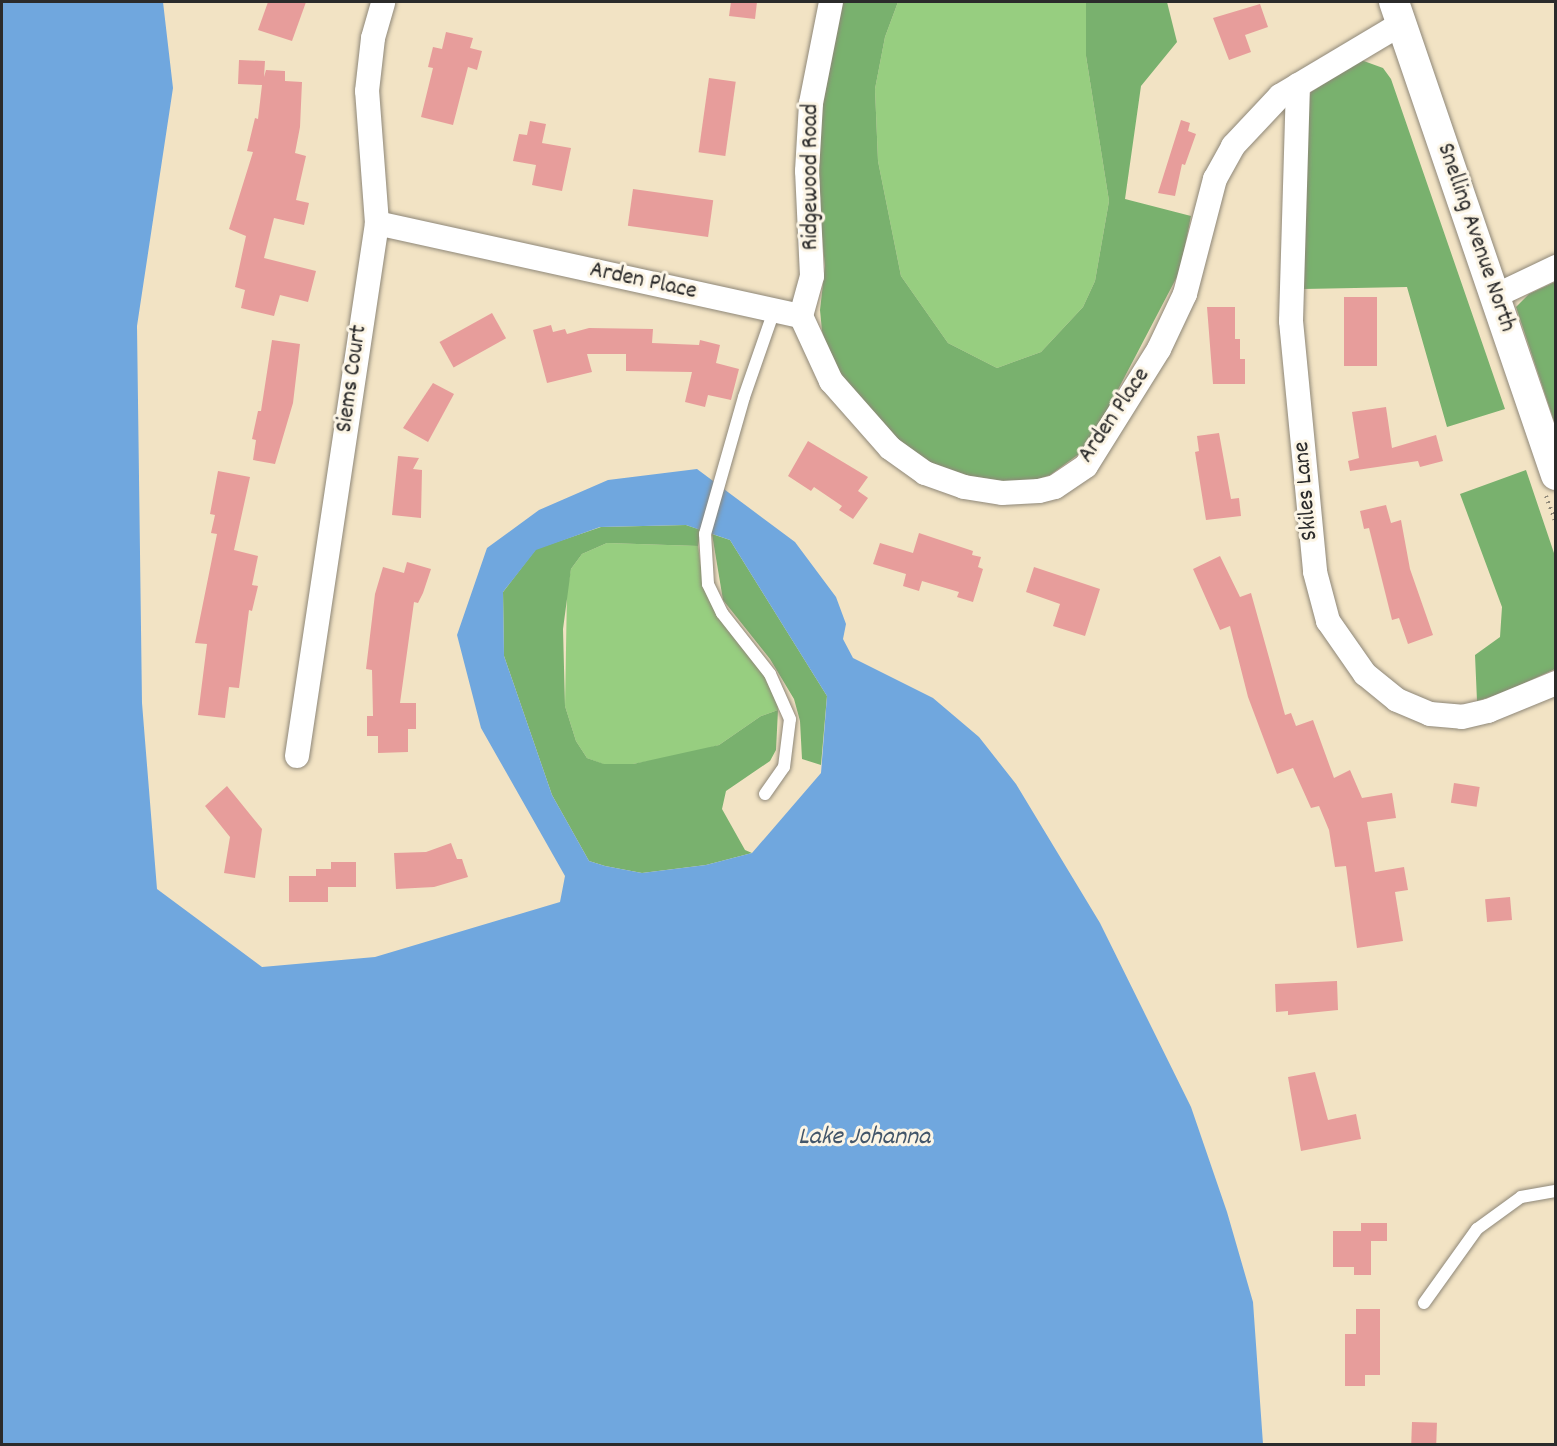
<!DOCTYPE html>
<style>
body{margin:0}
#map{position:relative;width:1557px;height:1446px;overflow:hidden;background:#f2e3c4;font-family:Dekko,sans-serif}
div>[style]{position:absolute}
.green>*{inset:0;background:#97ce80}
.forest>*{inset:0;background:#79b16e}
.water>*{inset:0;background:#70a7de}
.building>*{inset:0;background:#e79d9b;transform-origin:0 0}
.path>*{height:4px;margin-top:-2px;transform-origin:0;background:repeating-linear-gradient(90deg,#8e8778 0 1.5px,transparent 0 6px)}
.roads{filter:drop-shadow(0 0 2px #8e8778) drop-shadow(0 0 2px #8e8778)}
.service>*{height:12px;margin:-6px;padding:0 6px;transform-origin:6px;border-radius:6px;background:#fff}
.minor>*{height:24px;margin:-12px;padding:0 12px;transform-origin:12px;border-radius:12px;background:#fff}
.tertiary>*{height:30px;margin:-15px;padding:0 15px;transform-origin:15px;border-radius:15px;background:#fff}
span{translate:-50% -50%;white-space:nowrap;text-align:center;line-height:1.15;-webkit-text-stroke:6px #fcf5e5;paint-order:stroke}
.street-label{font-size:24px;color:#2b2b2b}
.water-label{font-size:26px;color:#43566a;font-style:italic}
.frame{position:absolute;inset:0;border:3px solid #2b2b2b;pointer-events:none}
</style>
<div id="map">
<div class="green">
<i style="clip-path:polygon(898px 2px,1086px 2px,1086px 56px,1109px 201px,1095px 281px,1083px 307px,1041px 352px,997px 368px,948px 343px,901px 276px,878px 161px,875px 89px,885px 37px)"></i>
<i style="clip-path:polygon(607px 543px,698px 546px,703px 583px,761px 669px,777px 697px,778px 710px,761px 716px,719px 745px,688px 754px,633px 764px,603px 764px,587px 758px,576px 741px,565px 706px,567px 591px,571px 569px,582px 554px)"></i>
</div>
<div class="forest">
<i style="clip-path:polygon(841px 2px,898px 2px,885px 37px,875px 89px,878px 161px,901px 276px,948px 343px,997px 368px,1041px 352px,1083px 307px,1095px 281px,1109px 201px,1086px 56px,1086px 2px,1167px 2px,1177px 42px,1141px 86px,1125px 199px,1191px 216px,1180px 271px,1099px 426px,1079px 454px,1050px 475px,1030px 482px,1001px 481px,958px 474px,921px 460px,894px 438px,833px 365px,822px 331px,820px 310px,825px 266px,818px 197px,819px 128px)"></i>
<i style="clip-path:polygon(1361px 60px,1383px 68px,1391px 79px,1505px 409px,1447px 427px,1407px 287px,1303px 289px,1307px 102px,1311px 92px)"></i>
<i style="clip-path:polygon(1555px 282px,1555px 424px,1516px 307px,1529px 294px)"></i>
<i style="clip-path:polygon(1526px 470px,1555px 556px,1555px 669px,1503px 693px,1477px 701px,1475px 655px,1500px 637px,1502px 607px,1460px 494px)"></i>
<i style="clip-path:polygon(686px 525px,701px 530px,698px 546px,607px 543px,582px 554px,571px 569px,563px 629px,565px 706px,576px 741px,587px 758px,604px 764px,633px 764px,719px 745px,761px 716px,778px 710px,776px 750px,770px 761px,726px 791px,722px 809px,745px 850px,752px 853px,706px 865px,642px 873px,605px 866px,589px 861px,552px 795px,504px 656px,503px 592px,536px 549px,601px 527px)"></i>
<i style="clip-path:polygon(712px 534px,730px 540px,827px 696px,821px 765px,802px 759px,800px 721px,794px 699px,770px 659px,723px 600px)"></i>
</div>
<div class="water">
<i style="clip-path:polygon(evenodd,2px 2px,163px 2px,173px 88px,137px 326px,142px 703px,157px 889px,262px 967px,375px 957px,560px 902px,565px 876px,481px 728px,457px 635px,487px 548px,539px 510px,608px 480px,697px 469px,795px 542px,836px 597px,846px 624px,843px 639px,853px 658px,933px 698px,979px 737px,1016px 784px,1100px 923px,1191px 1107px,1227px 1212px,1253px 1302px,1263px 1444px,2px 1444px,2px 2px,686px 525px,730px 540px,827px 696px,821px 773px,752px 853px,706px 865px,642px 873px,605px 866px,589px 861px,552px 795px,504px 656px,503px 592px,536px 550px,600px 527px,686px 525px)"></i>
</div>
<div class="building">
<i style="clip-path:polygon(268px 2px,306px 2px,292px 41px,258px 30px)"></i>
<i style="clip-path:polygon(731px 2px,757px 2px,755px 19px,729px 16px)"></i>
<i style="clip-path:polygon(1260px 4px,1268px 27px,1245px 35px,1251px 52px,1229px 60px,1213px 18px)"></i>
<i style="clip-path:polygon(446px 32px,473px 38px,470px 48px,482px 51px,477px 70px,468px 67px,453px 125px,421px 117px,433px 68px,428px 67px,433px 47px,442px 49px)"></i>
<i style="clip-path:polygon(239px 60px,265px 61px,264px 77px,266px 70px,285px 71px,285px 81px,302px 82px,300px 127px,295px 153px,306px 156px,296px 200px,309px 203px,304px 225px,274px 218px,264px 258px,316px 271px,308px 302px,280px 295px,274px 316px,241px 308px,245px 290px,235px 287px,246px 236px,229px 229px,253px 152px,247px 151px,255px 118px,258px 119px,262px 85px,238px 84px)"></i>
<i style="left:709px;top:78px;width:27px;height:75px;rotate:8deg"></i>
<i style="clip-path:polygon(1181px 120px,1190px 123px,1188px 131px,1196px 134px,1185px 165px,1182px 164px,1175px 196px,1158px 193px)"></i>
<i style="clip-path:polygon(530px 121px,546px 124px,542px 143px,571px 148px,562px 191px,532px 185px,536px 165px,513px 161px,519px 134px,527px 135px)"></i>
<i style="left:633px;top:189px;width:81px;height:37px;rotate:8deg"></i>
<i style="left:1344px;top:297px;width:33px;height:69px"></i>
<i style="clip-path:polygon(1207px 307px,1235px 307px,1235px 339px,1240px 339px,1240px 359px,1245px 359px,1245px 384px,1213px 384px)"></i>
<i style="left:492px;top:313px;width:29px;height:60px;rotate:61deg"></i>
<i style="clip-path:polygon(551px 325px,553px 332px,565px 329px,567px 334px,589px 328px,653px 329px,652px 343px,699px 345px,700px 340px,720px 345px,716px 363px,739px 369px,731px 400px,708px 395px,705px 407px,685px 402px,692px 372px,626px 371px,626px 354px,587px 354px,592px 372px,547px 383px,533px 330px)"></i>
<i style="clip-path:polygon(272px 340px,300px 344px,293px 403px,275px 464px,253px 460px,256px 440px,252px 439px,258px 411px,261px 411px)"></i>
<i style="clip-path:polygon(433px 383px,454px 394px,428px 442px,403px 428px)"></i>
<i style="clip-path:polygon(1386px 407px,1392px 448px,1436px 435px,1443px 461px,1420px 467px,1418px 461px,1350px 471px,1348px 461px,1359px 458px,1352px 412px)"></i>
<i style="clip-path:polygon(1219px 433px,1231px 499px,1239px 498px,1241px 516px,1206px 520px,1195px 452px,1199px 451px,1197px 436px)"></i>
<i style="clip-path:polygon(808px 441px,868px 477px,858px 491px,868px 498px,853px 519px,839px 510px,842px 506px,814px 487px,811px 491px,788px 476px)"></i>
<i style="clip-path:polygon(398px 456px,419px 458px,413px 469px,422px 470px,421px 518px,392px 515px)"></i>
<i style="clip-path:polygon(218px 471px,250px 477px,234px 550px,258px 556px,252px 585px,258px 586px,252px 611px,249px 610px,239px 688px,229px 687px,225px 718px,198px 715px,207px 644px,195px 643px,217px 534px,211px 533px,215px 515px,210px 514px)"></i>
<i style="clip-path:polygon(1386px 505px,1391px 523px,1401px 520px,1410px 569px,1433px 635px,1408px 644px,1399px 618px,1392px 620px,1369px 528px,1364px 529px,1360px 511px)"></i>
<i style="clip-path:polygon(919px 533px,973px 551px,972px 555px,981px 557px,978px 567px,983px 569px,973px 602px,957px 597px,959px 592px,922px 581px,919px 591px,903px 586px,906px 574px,873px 564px,880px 543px,913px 553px)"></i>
<i style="clip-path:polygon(1220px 556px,1240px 597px,1251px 593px,1285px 715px,1291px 713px,1296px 726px,1313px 720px,1334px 778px,1350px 770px,1362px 798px,1392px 793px,1396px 818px,1367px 822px,1375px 872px,1404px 867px,1408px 890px,1395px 892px,1403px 941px,1357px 948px,1346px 866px,1335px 867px,1329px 830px,1319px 806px,1311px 808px,1293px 768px,1277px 774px,1248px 697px,1230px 626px,1220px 630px,1193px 569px)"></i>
<i style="clip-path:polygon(407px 562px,431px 569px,423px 593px,418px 603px,414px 602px,400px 703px,416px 703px,416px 729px,408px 729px,408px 752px,378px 753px,378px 736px,367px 736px,367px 716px,373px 716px,372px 670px,366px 669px,375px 594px,383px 567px,404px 573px)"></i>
<i style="clip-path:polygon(1034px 567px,1100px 589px,1085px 636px,1053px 626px,1060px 604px,1026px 592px)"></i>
<i style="left:1454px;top:783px;width:26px;height:20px;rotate:9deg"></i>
<i style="clip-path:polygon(227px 786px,262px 829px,255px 878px,224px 873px,230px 837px,205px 806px)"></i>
<i style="clip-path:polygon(451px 843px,457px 859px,462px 859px,468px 877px,434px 887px,396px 889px,394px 853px,426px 852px)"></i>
<i style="clip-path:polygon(331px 862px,356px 862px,356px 887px,328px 887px,328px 902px,289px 902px,289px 876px,316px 876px,316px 869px,331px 869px)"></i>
<i style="left:1510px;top:897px;width:23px;height:25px;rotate:85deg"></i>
<i style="clip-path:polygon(1337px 981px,1338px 1010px,1288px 1015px,1288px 1011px,1276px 1012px,1275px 984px)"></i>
<i style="clip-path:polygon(1315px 1072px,1328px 1120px,1356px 1114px,1361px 1139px,1301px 1151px,1288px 1077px)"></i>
<i style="clip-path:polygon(1361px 1223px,1387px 1223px,1387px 1241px,1371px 1241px,1371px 1275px,1354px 1275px,1354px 1267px,1333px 1267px,1333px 1231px,1361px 1231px)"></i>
<i style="clip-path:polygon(1356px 1309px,1380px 1309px,1380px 1375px,1365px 1375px,1365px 1386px,1345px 1386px,1345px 1334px,1356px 1334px)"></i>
<i style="left:1412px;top:1422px;width:25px;height:22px;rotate:2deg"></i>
</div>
<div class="path">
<i style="left:1546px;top:496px;width:29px;rotate:70deg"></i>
</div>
<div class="roads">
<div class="service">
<i style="left:765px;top:794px;width:33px;rotate:-55deg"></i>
<i style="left:784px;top:767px;width:48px;rotate:-82.9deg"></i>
<i style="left:790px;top:719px;width:49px;rotate:-114deg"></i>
<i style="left:770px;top:674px;width:78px;rotate:-128.2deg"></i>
<i style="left:722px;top:613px;width:32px;rotate:-116deg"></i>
<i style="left:708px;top:584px;width:50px;rotate:-93.4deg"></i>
<i style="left:705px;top:534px;width:142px;rotate:-74.1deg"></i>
<i style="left:744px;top:397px;width:91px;rotate:-70.8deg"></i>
<i style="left:1424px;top:1303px;width:91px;rotate:-54.4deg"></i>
<i style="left:1477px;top:1229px;width:54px;rotate:-36deg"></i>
<i style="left:1521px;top:1197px;width:36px;rotate:-10deg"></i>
</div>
<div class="minor">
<i style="left:1298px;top:85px;width:236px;rotate:91.7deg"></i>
<i style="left:1291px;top:321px;width:252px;rotate:84.5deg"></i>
<i style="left:1315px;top:572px;width:51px;rotate:75.1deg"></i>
<i style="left:1328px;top:621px;width:65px;rotate:55.1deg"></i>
<i style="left:1365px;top:674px;width:41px;rotate:39.1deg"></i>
<i style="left:1397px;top:700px;width:36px;rotate:23deg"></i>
<i style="left:1430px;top:714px;width:32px;rotate:5deg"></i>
<i style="left:1462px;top:717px;width:27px;rotate:-13deg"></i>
<i style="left:1488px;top:711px;width:74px;rotate:-22.4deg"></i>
<i style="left:377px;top:223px;width:434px;rotate:12.4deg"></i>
<i style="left:801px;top:316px;width:72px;rotate:65.2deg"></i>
<i style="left:831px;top:381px;width:89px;rotate:48.6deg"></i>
<i style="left:890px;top:448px;width:43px;rotate:35.5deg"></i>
<i style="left:925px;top:473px;width:41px;rotate:19.7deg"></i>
<i style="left:964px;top:487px;width:38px;rotate:9deg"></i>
<i style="left:1002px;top:493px;width:37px;rotate:-3deg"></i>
<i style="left:1039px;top:491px;width:16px;rotate:-14deg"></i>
<i style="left:1055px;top:487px;width:37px;rotate:-34deg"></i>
<i style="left:1086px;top:466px;width:138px;rotate:-58deg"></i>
<i style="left:1159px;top:349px;width:61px;rotate:-64.7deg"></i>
<i style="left:1185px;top:294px;width:119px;rotate:-75.4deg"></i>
<i style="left:1215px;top:179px;width:38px;rotate:-61deg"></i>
<i style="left:1233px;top:146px;width:69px;rotate:-46.8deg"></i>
<i style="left:1280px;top:96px;width:141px;rotate:-30.8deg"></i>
<i style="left:1495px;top:296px;width:68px;rotate:-25.4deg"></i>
<i style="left:801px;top:316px;width:41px;rotate:-74.6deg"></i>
<i style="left:812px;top:276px;width:105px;rotate:-92.7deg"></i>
<i style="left:807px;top:171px;width:68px;rotate:-86.6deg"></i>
<i style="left:811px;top:103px;width:103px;rotate:-78.8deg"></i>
<i style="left:297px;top:756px;width:539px;rotate:-81.46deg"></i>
<i style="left:377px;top:223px;width:132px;rotate:-94.3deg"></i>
<i style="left:367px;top:91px;width:53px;rotate:-83.5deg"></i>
<i style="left:373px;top:38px;width:37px;rotate:-74deg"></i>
</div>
<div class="tertiary">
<i style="left:1394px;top:2px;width:500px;rotate:71.1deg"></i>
</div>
</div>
<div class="street-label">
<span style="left:812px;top:177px;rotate:-90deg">Ridgewood Road</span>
<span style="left:1475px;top:238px;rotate:71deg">Snelling Avenue North</span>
<span style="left:643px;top:282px;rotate:12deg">Arden Place</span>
<span style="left:353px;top:379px;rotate:-82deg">Siems Court</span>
<span style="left:1115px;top:416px;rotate:-56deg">Arden Place</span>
<span style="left:1307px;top:491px;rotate:-95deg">Skiles Lane</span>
</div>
<div class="water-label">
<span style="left:864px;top:1138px">Lake Johanna</span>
</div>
<div class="frame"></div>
</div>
